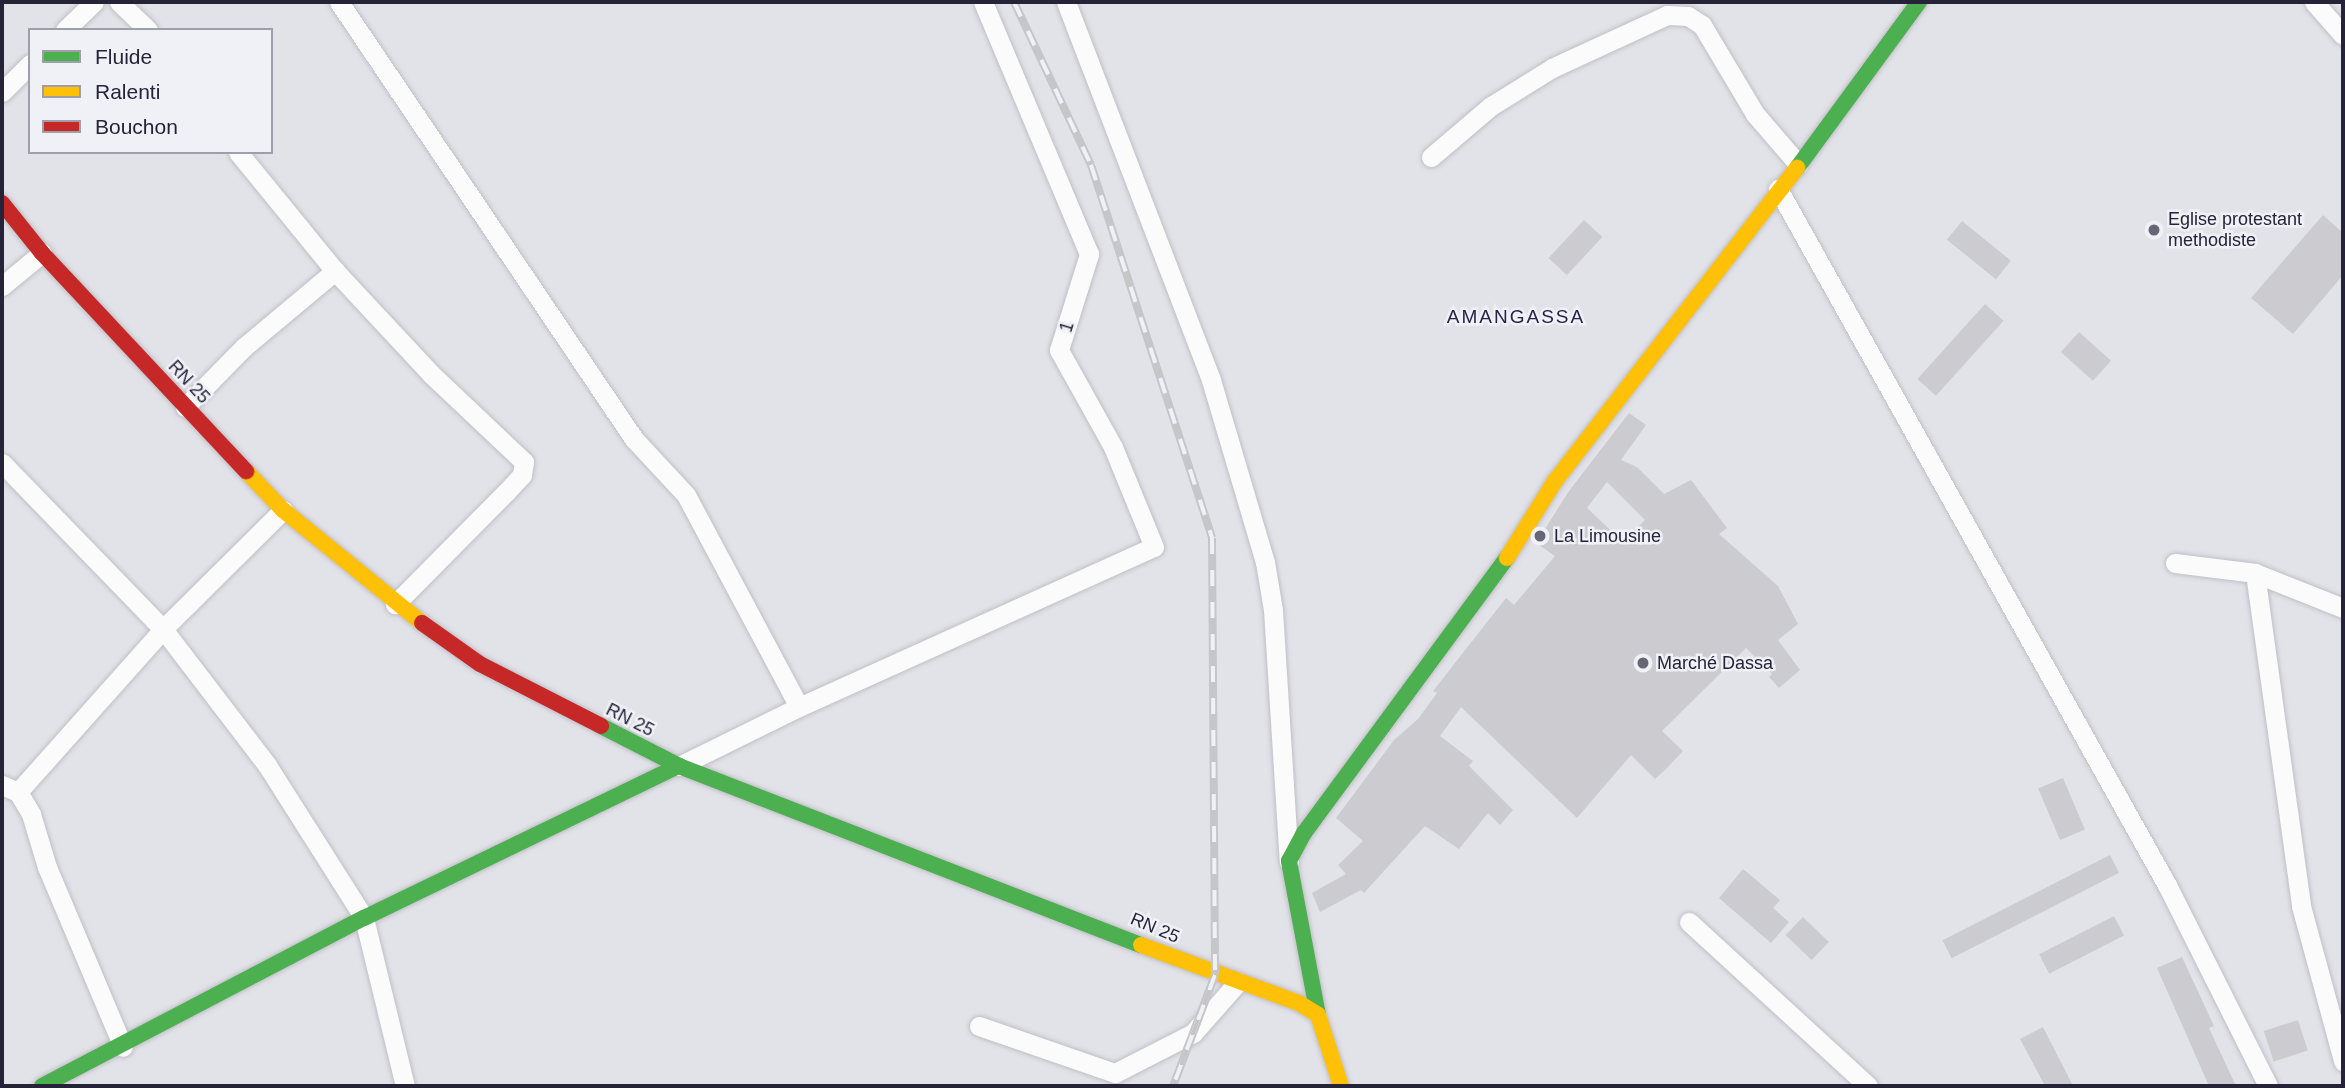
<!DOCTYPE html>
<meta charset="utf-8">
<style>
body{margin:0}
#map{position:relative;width:2345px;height:1088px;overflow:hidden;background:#e2e3e8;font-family:Arial,sans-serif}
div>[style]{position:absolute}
.building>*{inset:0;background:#cbcbd0;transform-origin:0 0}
.roads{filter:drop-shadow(0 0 2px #c0bfc7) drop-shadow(0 0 2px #c0bfc7)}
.street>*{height:19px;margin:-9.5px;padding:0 9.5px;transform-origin:9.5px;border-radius:9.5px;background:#fbfbfc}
.fast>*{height:16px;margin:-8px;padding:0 8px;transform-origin:8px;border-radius:8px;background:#4caf50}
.slow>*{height:16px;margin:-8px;padding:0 8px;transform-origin:8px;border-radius:8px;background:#ffc107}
.jam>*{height:16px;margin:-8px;padding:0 8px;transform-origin:8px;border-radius:8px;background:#c62828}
.rail>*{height:8px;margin-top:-4px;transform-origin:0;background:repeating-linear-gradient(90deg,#f0f1f7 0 16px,#c6c6c9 0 32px);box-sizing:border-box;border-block:2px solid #c6c6c9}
.dots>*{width:19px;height:19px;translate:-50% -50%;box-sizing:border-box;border:4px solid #f0f1f7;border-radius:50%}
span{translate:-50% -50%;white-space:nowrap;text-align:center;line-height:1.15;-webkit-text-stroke:5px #f0f1f7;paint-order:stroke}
.poi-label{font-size:18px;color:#262339}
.left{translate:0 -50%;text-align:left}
.street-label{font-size:18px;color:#262339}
.neighbourhood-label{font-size:19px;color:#272149;letter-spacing:2px}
.frame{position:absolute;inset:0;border:4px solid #262339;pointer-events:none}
.legend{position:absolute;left:28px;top:28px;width:245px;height:126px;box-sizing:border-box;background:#f0f1f7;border:2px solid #9f9fab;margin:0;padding:9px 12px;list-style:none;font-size:21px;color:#262339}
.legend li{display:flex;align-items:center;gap:14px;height:35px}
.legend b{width:35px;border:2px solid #9f9fab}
</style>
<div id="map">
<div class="building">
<i style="clip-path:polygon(2323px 215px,2343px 233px,2343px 275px,2293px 334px,2251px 298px)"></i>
<i style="left:1584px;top:220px;width:25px;height:52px;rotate:43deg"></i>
<i style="left:1962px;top:221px;width:63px;height:24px;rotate:39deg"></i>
<i style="left:1985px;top:304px;width:25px;height:101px;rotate:42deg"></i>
<i style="left:2079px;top:332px;width:43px;height:27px;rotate:42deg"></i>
<i style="clip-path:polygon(evenodd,1629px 413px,1646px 425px,1621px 460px,1637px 467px,1664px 494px,1691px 480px,1727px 528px,1719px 534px,1778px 586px,1798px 624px,1778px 640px,1800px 670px,1779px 688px,1769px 677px,1772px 674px,1746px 648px,1662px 731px,1683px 751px,1666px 769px,1655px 779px,1631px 755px,1577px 818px,1461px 707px,1440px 736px,1473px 761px,1469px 766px,1513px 810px,1500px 825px,1488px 813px,1459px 849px,1425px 826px,1364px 893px,1361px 890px,1320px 912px,1312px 893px,1346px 874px,1338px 865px,1363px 841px,1336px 818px,1394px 740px,1418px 719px,1437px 693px,1433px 691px,1506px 598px,1514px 605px,1555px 556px,1536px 543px,1569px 491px,1629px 413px,1607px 482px,1645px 520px,1623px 542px,1587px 508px,1607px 482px)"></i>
<i style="left:2063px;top:778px;width:56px;height:27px;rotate:67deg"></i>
<i style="left:2110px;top:855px;width:20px;height:188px;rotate:63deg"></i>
<i style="clip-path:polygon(1743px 869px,1780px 900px,1773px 908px,1789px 922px,1771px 943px,1719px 898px)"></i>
<i style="left:2114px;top:916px;width:22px;height:84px;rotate:63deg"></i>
<i style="left:1803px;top:917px;width:36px;height:25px;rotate:44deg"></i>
<i style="clip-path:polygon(2182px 957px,2214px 1026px,2209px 1028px,2236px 1086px,2209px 1086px,2157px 968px)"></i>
<i style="left:2298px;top:1020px;width:32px;height:36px;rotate:72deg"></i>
<i style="clip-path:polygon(2043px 1027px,2073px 1086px,2045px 1086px,2020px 1039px)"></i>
</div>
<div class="roads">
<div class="street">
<i style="left:119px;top:2px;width:40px;rotate:44deg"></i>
<i style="left:339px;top:2px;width:527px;rotate:55.98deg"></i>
<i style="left:634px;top:439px;width:76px;rotate:47.1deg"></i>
<i style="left:686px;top:495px;width:240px;rotate:61.9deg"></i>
<i style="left:1066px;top:2px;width:405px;rotate:69deg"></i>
<i style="left:1211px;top:380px;width:190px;rotate:73.5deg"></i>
<i style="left:1265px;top:562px;width:49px;rotate:80.5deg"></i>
<i style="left:1273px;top:610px;width:252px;rotate:86.4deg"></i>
<i style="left:2314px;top:2px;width:44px;rotate:48.7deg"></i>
<i style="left:65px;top:30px;width:40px;rotate:-44deg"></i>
<i style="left:2px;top:92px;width:40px;rotate:-45deg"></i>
<i style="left:238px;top:152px;width:154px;rotate:50.8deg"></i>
<i style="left:335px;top:271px;width:141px;rotate:47deg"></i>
<i style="left:431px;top:374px;width:128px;rotate:43.4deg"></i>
<i style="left:524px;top:462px;width:13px;rotate:99deg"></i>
<i style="left:522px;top:475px;width:23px;rotate:133deg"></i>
<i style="left:506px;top:492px;width:158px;rotate:134.7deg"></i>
<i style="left:1431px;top:157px;width:79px;rotate:-40.4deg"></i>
<i style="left:1491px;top:106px;width:72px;rotate:-31.9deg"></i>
<i style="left:1552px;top:68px;width:127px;rotate:-24.7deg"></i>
<i style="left:1667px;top:15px;width:21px;rotate:3deg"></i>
<i style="left:1688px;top:16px;width:17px;rotate:33deg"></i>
<i style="left:1702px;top:25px;width:104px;rotate:59.2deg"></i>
<i style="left:1755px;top:114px;width:66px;rotate:49.3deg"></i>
<i style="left:1778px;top:189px;width:797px;rotate:60.8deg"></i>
<i style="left:2167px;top:885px;width:225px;rotate:63.3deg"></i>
<i style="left:2px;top:286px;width:52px;rotate:-39.5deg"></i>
<i style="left:185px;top:407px;width:84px;rotate:-45.5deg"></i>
<i style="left:244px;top:347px;width:119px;rotate:-39.9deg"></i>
<i style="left:2px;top:463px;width:231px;rotate:45.9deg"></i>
<i style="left:163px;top:629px;width:171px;rotate:52.6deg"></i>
<i style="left:267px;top:765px;width:181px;rotate:57.6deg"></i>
<i style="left:364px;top:918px;width:173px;rotate:76.3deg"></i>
<i style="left:2175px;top:563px;width:81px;rotate:7.1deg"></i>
<i style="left:2255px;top:573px;width:95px;rotate:21.7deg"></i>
<i style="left:2255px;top:573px;width:336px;rotate:82.1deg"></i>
<i style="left:2301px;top:906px;width:161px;rotate:74.8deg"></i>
<i style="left:679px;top:766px;width:134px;rotate:-26.2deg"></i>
<i style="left:799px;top:707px;width:389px;rotate:-24.3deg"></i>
<i style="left:1154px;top:547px;width:108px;rotate:-112.3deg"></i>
<i style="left:1113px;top:447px;width:111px;rotate:-119.1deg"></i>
<i style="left:1059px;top:350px;width:101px;rotate:-72.6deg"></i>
<i style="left:1089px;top:254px;width:273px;rotate:-112.8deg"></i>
<i style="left:2px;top:785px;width:17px;rotate:24deg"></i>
<i style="left:18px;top:792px;width:26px;rotate:59deg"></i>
<i style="left:31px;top:814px;width:55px;rotate:73.2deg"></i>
<i style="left:47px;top:867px;width:195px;rotate:67.1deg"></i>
<i style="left:18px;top:792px;width:218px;rotate:-48.3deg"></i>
<i style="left:163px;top:629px;width:169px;rotate:-44.8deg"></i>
<i style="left:1689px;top:922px;width:243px;rotate:42.5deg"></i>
<i style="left:979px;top:1026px;width:144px;rotate:19.1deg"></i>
<i style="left:1115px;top:1073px;width:88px;rotate:-27.1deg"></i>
<i style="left:1193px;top:1033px;width:68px;rotate:-48.6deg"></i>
</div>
<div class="fast">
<i style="left:1797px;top:168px;width:206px;rotate:-53.7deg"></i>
<i style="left:601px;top:726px;width:88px;rotate:27.1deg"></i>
<i style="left:679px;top:766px;width:495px;rotate:21.2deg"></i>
<i style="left:1318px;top:1015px;width:157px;rotate:-100.7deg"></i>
<i style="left:1289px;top:861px;width:32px;rotate:-62deg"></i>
<i style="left:1304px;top:833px;width:342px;rotate:-53.6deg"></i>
<i style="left:42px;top:1086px;width:363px;rotate:-27.6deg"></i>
<i style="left:364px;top:918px;width:350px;rotate:-25.8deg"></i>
</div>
<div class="slow">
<i style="left:246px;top:471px;width:54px;rotate:46.5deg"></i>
<i style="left:283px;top:510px;width:179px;rotate:39.1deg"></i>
<i style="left:1507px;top:558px;width:91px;rotate:-58.1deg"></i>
<i style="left:1555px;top:481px;width:396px;rotate:-52.3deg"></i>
<i style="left:1141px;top:945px;width:168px;rotate:20.2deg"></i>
<i style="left:1299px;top:1003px;width:22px;rotate:32deg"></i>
<i style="left:1318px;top:1015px;width:75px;rotate:72.1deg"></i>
</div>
<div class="jam">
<i style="left:2px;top:203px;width:64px;rotate:51.3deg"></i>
<i style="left:42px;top:253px;width:299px;rotate:46.9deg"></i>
<i style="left:422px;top:623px;width:71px;rotate:35.3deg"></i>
<i style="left:480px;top:664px;width:136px;rotate:27.1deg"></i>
</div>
</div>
<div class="rail">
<i style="left:1014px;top:2px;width:180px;rotate:64.7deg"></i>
<i style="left:1091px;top:165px;width:392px;rotate:72deg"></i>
<i style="left:1212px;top:538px;width:437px;rotate:89.6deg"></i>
<i style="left:1215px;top:975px;width:119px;rotate:110.7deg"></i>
</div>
<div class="dots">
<i style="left:2154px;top:230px;background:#686676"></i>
<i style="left:1540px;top:536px;background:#686676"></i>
<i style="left:1643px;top:663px;background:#686676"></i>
</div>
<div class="poi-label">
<span class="left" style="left:2168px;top:230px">Eglise protestant<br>methodiste</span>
<span class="left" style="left:1554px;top:536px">La Limousine</span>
<span class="left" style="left:1657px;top:663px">Marché Dassa</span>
</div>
<div class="street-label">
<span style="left:1067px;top:327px;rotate:-73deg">1</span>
<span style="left:189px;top:382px;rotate:47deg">RN 25</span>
<span style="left:630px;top:720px;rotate:27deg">RN 25</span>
<span style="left:1155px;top:928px;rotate:23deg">RN 25</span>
</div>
<div class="neighbourhood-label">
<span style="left:1516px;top:317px">AMANGASSA</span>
</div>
<div class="frame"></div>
<ul class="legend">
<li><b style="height:9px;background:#4caf50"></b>Fluide</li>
<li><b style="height:9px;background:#ffc107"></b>Ralenti</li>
<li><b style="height:9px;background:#c62828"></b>Bouchon</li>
</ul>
</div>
